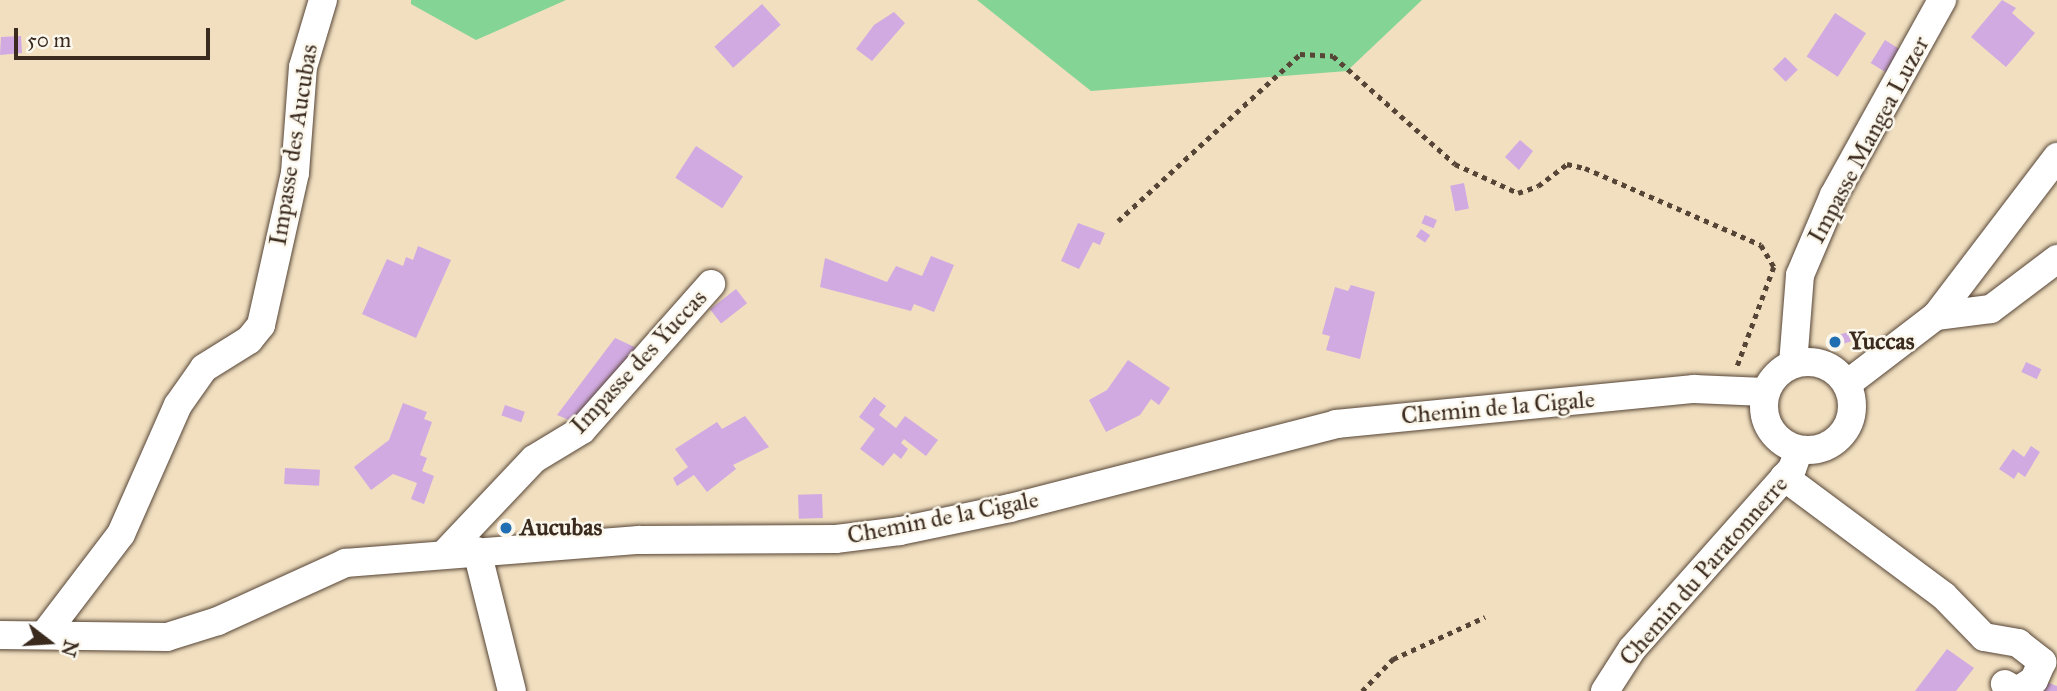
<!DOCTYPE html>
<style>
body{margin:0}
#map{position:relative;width:2057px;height:691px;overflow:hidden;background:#f1dfc0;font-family:"IM FELL Great Primer",serif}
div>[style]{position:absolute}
.green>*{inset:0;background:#84d595}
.building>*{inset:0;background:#d1aae2;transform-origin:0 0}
.path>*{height:4.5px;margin-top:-2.25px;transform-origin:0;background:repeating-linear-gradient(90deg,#564536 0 5px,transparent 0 10px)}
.roads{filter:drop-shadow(0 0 2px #564536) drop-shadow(0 0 2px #564536)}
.street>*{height:28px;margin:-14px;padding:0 14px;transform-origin:14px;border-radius:14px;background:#fff}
.street>.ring{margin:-14px;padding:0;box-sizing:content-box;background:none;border:28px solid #fff;border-radius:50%}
.dots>*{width:19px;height:19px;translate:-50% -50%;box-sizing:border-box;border:4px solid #fbf7ec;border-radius:50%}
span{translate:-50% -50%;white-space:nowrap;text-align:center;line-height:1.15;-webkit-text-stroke:5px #fbf7ec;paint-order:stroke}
.street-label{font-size:24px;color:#3b2a1e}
.poi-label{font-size:24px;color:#3b2a1e;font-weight:700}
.left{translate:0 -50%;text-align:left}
.north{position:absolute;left:14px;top:607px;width:70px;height:70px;-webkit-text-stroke:5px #fbf7ec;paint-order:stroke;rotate:107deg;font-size:19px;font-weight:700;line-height:28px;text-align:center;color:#3b2a1e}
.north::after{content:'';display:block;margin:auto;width:24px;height:32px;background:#3b2a1e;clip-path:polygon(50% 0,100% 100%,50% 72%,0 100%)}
.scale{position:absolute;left:14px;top:28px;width:196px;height:32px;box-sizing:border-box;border:4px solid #3b2a1e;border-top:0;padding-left:9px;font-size:21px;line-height:24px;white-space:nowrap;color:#3b2a1e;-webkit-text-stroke:5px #fbf7ec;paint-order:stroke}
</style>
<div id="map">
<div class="green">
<i style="clip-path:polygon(411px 0,566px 0,476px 40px,411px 4px)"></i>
<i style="clip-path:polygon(977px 0,1422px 0,1347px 71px,1091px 91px)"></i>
</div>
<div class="building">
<i style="clip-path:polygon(2002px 0,2016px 8px,2012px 13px,2035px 33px,2006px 67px,1971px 37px)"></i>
<i style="left:762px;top:4px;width:28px;height:64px;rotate:48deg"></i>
<i style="clip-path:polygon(894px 12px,905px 23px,872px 61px,856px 49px,874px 25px)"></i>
<i style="left:1835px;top:13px;width:37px;height:52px;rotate:33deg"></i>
<i style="clip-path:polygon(21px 36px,22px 53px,0 55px,1px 37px)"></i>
<i style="left:1885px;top:40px;width:22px;height:27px;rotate:32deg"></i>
<i style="left:1785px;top:57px;width:18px;height:17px;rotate:45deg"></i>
<i style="clip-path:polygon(1520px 140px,1533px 151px,1519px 170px,1505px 157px)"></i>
<i style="left:696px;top:146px;width:56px;height:38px;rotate:33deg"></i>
<i style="left:1464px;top:183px;width:26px;height:14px;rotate:79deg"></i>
<i style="left:1425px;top:215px;width:13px;height:9px;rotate:23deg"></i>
<i style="clip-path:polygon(1078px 223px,1105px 233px,1100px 245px,1093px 242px,1079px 269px,1061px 261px)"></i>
<i style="left:1421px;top:229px;width:11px;height:9px;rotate:34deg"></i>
<i style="clip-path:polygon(418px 246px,451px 260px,416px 338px,362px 314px,387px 259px,403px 266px,406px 257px,413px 260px)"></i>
<i style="clip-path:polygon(931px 256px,954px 265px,934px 312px,914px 304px,911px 311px,820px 287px,825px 258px,887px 282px,896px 266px,922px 276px)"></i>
<i style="clip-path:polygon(1351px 285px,1375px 292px,1360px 359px,1326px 350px,1330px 336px,1322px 334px,1335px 287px,1348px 291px)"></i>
<i style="left:736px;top:289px;width:18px;height:33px;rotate:52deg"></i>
<i style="left:1848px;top:332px;width:10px;height:19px;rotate:73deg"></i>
<i style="clip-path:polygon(615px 338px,639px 349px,579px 424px,557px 415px)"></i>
<i style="clip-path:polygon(1128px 360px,1170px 388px,1159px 405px,1151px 399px,1140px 415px,1106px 432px,1089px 400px,1107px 390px)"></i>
<i style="left:2026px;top:362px;width:17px;height:11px;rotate:25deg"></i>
<i style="clip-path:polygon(874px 397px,886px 406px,879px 415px,896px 428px,905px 416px,938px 440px,926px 456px,904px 439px,901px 443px,908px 449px,901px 459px,894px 453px,883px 466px,860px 449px,875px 429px,859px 417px)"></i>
<i style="clip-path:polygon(403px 403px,427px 412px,424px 419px,432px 422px,420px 455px,427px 458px,422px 471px,434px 476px,424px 504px,411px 499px,417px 483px,393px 474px,371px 490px,354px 467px,389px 440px)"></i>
<i style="left:505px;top:405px;width:21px;height:11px;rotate:19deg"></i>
<i style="clip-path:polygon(745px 416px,769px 447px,733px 465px,736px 469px,707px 492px,694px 475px,677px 486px,673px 478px,688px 467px,675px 449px,717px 422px,722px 429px)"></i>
<i style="clip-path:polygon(2031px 446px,2040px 452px,2025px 477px,2018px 472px,2014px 479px,1999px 469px,2013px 449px,2024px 457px)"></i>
<i style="left:285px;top:468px;width:35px;height:16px;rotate:3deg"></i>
<i style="left:822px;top:494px;width:24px;height:24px;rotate:88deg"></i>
<i style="clip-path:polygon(1947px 649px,1974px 668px,1956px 691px,1915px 691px)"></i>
<i style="clip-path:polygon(2041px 680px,2057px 686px,2057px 691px,2038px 691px)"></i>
</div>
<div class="path">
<i style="left:1118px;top:221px;width:247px;rotate:-42.5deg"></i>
<i style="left:1300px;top:54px;width:33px;rotate:3deg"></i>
<i style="left:1333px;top:56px;width:163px;rotate:41.5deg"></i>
<i style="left:1455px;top:164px;width:69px;rotate:24.7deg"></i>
<i style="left:1518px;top:193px;width:21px;rotate:-19deg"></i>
<i style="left:1538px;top:186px;width:36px;rotate:-37deg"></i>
<i style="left:1567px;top:164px;width:18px;rotate:13deg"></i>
<i style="left:1585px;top:168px;width:192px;rotate:23.6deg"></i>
<i style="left:1761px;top:245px;width:26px;rotate:59deg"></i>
<i style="left:1774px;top:267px;width:107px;rotate:110.3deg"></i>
<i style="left:1362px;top:691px;width:45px;rotate:-45.9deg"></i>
<i style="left:1393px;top:659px;width:101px;rotate:-24.5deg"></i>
</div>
<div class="roads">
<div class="street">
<i style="left:1936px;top:316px;width:200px;rotate:-52.7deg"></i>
<i class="ring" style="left:1764px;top:362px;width:60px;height:60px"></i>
<i style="left:1793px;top:364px;width:89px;rotate:-85.5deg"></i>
<i style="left:1800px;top:275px;width:87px;rotate:-67deg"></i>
<i style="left:1834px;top:195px;width:223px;rotate:-61deg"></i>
<i style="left:1847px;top:384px;width:112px;rotate:-37.4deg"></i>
<i style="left:1936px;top:316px;width:55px;rotate:-7.3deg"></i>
<i style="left:1991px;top:309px;width:83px;rotate:-37.1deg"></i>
<i style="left:1784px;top:477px;width:199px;rotate:36.6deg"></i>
<i style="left:1944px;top:596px;width:57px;rotate:45.7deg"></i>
<i style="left:1984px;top:637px;width:35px;rotate:10deg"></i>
<i style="left:2018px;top:643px;width:31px;rotate:38deg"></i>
<i style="left:2042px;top:662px;width:20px;rotate:114deg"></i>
<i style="left:2034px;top:680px;width:20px;rotate:147deg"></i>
<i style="left:2017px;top:691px;width:14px;rotate:-150deg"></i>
<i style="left:477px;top:551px;width:144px;rotate:76deg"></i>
<i style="left:445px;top:553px;width:129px;rotate:-46.6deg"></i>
<i style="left:534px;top:459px;width:56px;rotate:-31.1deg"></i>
<i style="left:582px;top:430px;width:195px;rotate:-48.5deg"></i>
<i style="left:0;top:635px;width:167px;rotate:0.7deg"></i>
<i style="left:167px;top:637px;width:53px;rotate:-17.4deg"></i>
<i style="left:218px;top:621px;width:140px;rotate:-24.5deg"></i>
<i style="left:345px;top:563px;width:295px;rotate:-4.5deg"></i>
<i style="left:639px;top:540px;width:197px;rotate:-0.3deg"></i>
<i style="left:836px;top:539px;width:64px;rotate:-7.1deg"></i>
<i style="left:900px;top:531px;width:112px;rotate:-11.8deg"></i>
<i style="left:1010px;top:508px;width:337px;rotate:-14.4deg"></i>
<i style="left:1336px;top:424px;width:360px;rotate:-5.6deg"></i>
<i style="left:1694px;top:389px;width:71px;rotate:2.4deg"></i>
<i style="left:44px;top:635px;width:127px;rotate:-52.7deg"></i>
<i style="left:121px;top:534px;width:141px;rotate:-66.2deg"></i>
<i style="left:178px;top:405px;width:45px;rotate:-54.9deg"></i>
<i style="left:204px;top:368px;width:53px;rotate:-31.9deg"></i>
<i style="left:249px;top:340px;width:19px;rotate:-51deg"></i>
<i style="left:261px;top:325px;width:156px;rotate:-77.4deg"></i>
<i style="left:295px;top:173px;width:106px;rotate:-85.7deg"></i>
<i style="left:303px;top:67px;width:70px;rotate:-73.4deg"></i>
<i style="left:1605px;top:691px;width:50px;rotate:-57.3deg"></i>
<i style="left:1632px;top:649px;width:241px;rotate:-48.4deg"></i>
<i style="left:1792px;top:469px;width:20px;rotate:-70deg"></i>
</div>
</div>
<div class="dots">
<i style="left:1835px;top:342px;background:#1f6fb2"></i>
<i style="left:506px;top:528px;background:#1f6fb2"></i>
</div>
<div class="street-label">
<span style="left:1869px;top:140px;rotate:-62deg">Impasse Mangea Luzer</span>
<span style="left:294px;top:145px;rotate:-81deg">Impasse des Aucubas</span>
<span style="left:639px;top:362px;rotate:-47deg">Impasse des Yuccas</span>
<span style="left:1498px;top:408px;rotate:-5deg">Chemin de la Cigale</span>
<span style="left:943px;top:518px;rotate:-11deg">Chemin de la Cigale</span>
<span style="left:1704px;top:571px;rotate:-49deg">Chemin du Paratonnerre</span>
</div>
<div class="poi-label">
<span class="left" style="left:1849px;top:342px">Yuccas</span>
<span class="left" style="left:520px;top:528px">Aucubas</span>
</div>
<div class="north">N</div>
<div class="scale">50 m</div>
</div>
